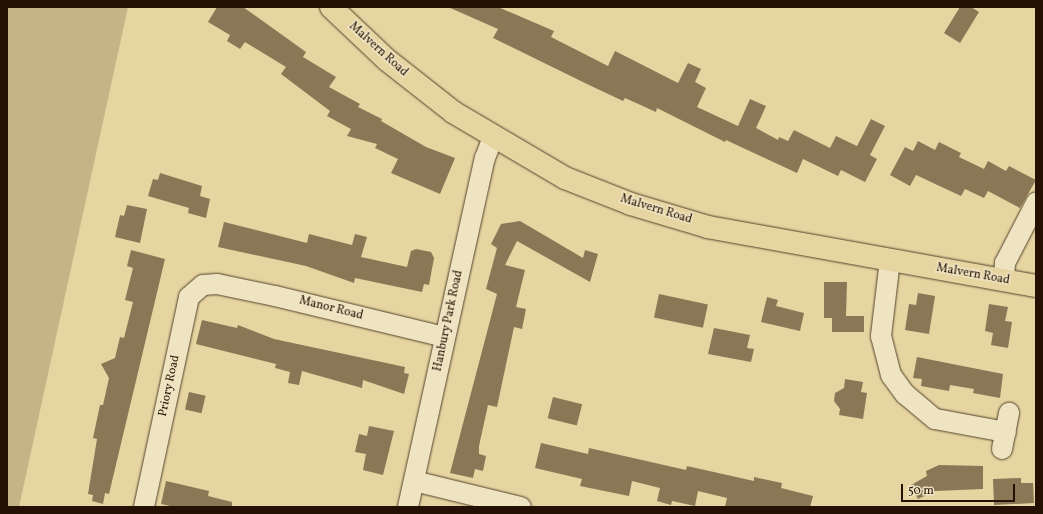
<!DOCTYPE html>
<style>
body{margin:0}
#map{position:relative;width:1043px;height:514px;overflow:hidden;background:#e6d5a1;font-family:Vollkorn,serif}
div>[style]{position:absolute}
.green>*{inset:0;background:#c5b486}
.building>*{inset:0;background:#897756;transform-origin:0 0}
.roads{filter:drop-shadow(0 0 1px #54422b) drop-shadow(0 0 1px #54422b)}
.minor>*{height:20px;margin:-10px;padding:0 10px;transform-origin:10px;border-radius:10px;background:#efe4c2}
.major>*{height:22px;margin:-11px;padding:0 11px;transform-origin:11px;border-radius:11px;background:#e6d5a1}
span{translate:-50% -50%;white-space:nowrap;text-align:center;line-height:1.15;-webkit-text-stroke:3px #efe4c2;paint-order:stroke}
.street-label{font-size:12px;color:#241104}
.frame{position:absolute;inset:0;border:8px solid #241104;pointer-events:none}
.scale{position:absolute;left:901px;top:484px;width:114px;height:18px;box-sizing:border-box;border:2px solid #241104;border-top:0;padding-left:5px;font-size:12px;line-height:14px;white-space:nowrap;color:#241104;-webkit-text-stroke:3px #efe4c2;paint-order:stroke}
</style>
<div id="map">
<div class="green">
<i style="clip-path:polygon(7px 7px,128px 7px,19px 507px,7px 507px)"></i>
</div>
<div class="building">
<i style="clip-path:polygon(217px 7px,243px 7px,306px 52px,303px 57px,336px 77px,329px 87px,360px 104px,358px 107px,382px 119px,381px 121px,426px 147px,455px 158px,440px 194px,391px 173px,398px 159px,375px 148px,377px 144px,347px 136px,351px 129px,327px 116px,330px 111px,281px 74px,286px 67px,245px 42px,240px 49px,227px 41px,230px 35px,208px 22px)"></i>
<i style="clip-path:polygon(448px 7px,498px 7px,554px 31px,551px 37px,608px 66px,615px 51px,678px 83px,688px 63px,701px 69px,695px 82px,706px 88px,697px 107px,738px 126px,750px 99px,766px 106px,756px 128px,778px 140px,779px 137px,788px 141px,794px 130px,830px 148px,836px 136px,857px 146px,871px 119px,885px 126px,870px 155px,877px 159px,865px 182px,841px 170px,838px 176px,803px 159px,797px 173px,726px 140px,725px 142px,657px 108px,656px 112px,625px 98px,623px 101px,587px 84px,493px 38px,498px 29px)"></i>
<i style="clip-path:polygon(960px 7px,971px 7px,979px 12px,960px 43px,944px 33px)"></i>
<i style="clip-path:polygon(918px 141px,935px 150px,939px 142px,961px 153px,959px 157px,984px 169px,988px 161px,1006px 171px,1009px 166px,1036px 180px,1020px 208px,988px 191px,984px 198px,965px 189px,961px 196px,916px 175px,910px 186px,890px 175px,905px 147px,913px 151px)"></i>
<i style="clip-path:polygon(160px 173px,202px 186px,200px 196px,210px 199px,206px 218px,188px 213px,189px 208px,148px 196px,153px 179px,158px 180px)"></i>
<i style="clip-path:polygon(127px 205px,147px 209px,140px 243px,115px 237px,120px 215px,124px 216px)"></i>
<i style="clip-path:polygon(520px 221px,583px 258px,585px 250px,598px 254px,590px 282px,517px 241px,505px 265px,525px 270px,516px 307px,526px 309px,522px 329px,514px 327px,497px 407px,488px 405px,479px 446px,479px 454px,486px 456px,483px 471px,475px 469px,473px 478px,450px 473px,497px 294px,486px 289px,497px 248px,491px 244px,501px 224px)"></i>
<i style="clip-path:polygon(224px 222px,307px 243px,309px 234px,352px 245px,355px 234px,367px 237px,361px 257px,407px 267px,411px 251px,416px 249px,431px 252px,434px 258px,429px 285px,424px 284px,422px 292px,355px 278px,354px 283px,306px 266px,218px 247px)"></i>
<i style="clip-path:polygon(131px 250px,165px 259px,109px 494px,105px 493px,103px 504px,92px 501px,93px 495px,88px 494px,97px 439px,93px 438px,100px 405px,103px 405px,109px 378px,101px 364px,115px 358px,120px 337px,124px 338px,133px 302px,125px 300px,133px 268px,127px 266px)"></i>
<i style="clip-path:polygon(824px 282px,847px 282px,846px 316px,864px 316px,864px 332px,832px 332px,832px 318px,824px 318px)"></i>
<i style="clip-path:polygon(918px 293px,935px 296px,929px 334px,905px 330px,909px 304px,916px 305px)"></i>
<i style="left:659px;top:294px;width:50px;height:24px;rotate:12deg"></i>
<i style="clip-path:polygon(767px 297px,778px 300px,776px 306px,804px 313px,800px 331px,761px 322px)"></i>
<i style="clip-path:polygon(989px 304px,1008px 307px,1005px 321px,1012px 322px,1008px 348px,991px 345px,993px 333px,985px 331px)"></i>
<i style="clip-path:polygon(202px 320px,237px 328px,238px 325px,274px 339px,405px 367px,404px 373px,409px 374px,404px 394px,363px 380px,362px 388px,302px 371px,299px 385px,288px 383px,290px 372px,275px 368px,276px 364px,196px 344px)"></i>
<i style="clip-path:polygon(714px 328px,750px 335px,747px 348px,754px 349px,751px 362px,708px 354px)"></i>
<i style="clip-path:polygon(917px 357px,1003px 374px,1000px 398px,973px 393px,974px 389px,950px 385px,949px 391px,921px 386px,922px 379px,913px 378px)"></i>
<i style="clip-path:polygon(845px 379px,863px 382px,861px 392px,867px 393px,863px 419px,839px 415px,840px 409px,834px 401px,835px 393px,844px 388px)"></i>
<i style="left:189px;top:392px;width:17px;height:18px;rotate:13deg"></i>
<i style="left:553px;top:397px;width:30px;height:22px;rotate:14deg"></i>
<i style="clip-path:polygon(369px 426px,394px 431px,383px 475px,363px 470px,366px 454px,355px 452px,359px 434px,367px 436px)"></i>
<i style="clip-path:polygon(541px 443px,588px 454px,589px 448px,686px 470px,687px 466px,754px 481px,754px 477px,782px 483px,781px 488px,813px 496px,810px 507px,725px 507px,727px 498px,698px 491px,695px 506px,672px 501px,671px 505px,657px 501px,660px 488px,632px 481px,629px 496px,580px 486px,582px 479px,535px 468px)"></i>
<i style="clip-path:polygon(939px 465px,983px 466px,983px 489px,935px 491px,918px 499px,911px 485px,927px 476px,926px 471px)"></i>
<i style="clip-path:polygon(1021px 478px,1021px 483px,1033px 483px,1034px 503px,994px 505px,993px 479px)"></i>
<i style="clip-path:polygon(166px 481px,209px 491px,208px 496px,232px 502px,232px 507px,175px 507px,161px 504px)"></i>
</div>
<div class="roads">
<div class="minor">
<i style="left:890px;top:260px;width:77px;rotate:96.8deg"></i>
<i style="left:881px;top:336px;width:40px;rotate:75.6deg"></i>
<i style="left:891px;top:375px;width:24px;rotate:54deg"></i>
<i style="left:905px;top:394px;width:39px;rotate:40deg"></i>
<i style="left:935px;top:419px;width:72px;rotate:10.4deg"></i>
<i style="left:1004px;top:281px;width:18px;rotate:-87deg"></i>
<i style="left:1005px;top:263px;width:68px;rotate:-62.7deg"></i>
<i style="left:1002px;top:449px;width:37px;rotate:-79deg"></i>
<i style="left:414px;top:481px;width:110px;rotate:13.7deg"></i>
<i style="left:144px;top:507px;width:215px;rotate:-77.9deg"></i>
<i style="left:189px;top:297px;width:18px;rotate:-41deg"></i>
<i style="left:203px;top:285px;width:14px;rotate:-4deg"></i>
<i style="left:217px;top:284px;width:59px;rotate:11.7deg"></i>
<i style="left:275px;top:296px;width:175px;rotate:13.6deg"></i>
<i style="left:408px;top:507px;width:357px;rotate:-77.6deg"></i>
<i style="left:485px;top:158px;width:22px;rotate:-69deg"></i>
</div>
<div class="major">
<i style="left:331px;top:7px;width:77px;rotate:43.4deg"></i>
<i style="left:387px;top:60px;width:84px;rotate:38.2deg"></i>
<i style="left:453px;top:112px;width:130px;rotate:30.5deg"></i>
<i style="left:565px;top:178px;width:71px;rotate:21.5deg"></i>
<i style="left:631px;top:204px;width:80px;rotate:16.6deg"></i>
<i style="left:708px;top:227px;width:333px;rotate:10.2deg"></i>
</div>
</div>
<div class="street-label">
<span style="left:378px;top:50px;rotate:42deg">Malvern Road</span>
<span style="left:656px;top:210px;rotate:17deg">Malvern Road</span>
<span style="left:973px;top:275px;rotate:10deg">Malvern Road</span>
<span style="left:331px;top:309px;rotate:14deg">Manor Road</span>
<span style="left:449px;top:321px;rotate:-78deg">Hanbury Park Road</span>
<span style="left:170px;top:386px;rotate:-78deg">Priory Road</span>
</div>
<div class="frame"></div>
<div class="scale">50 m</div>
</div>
